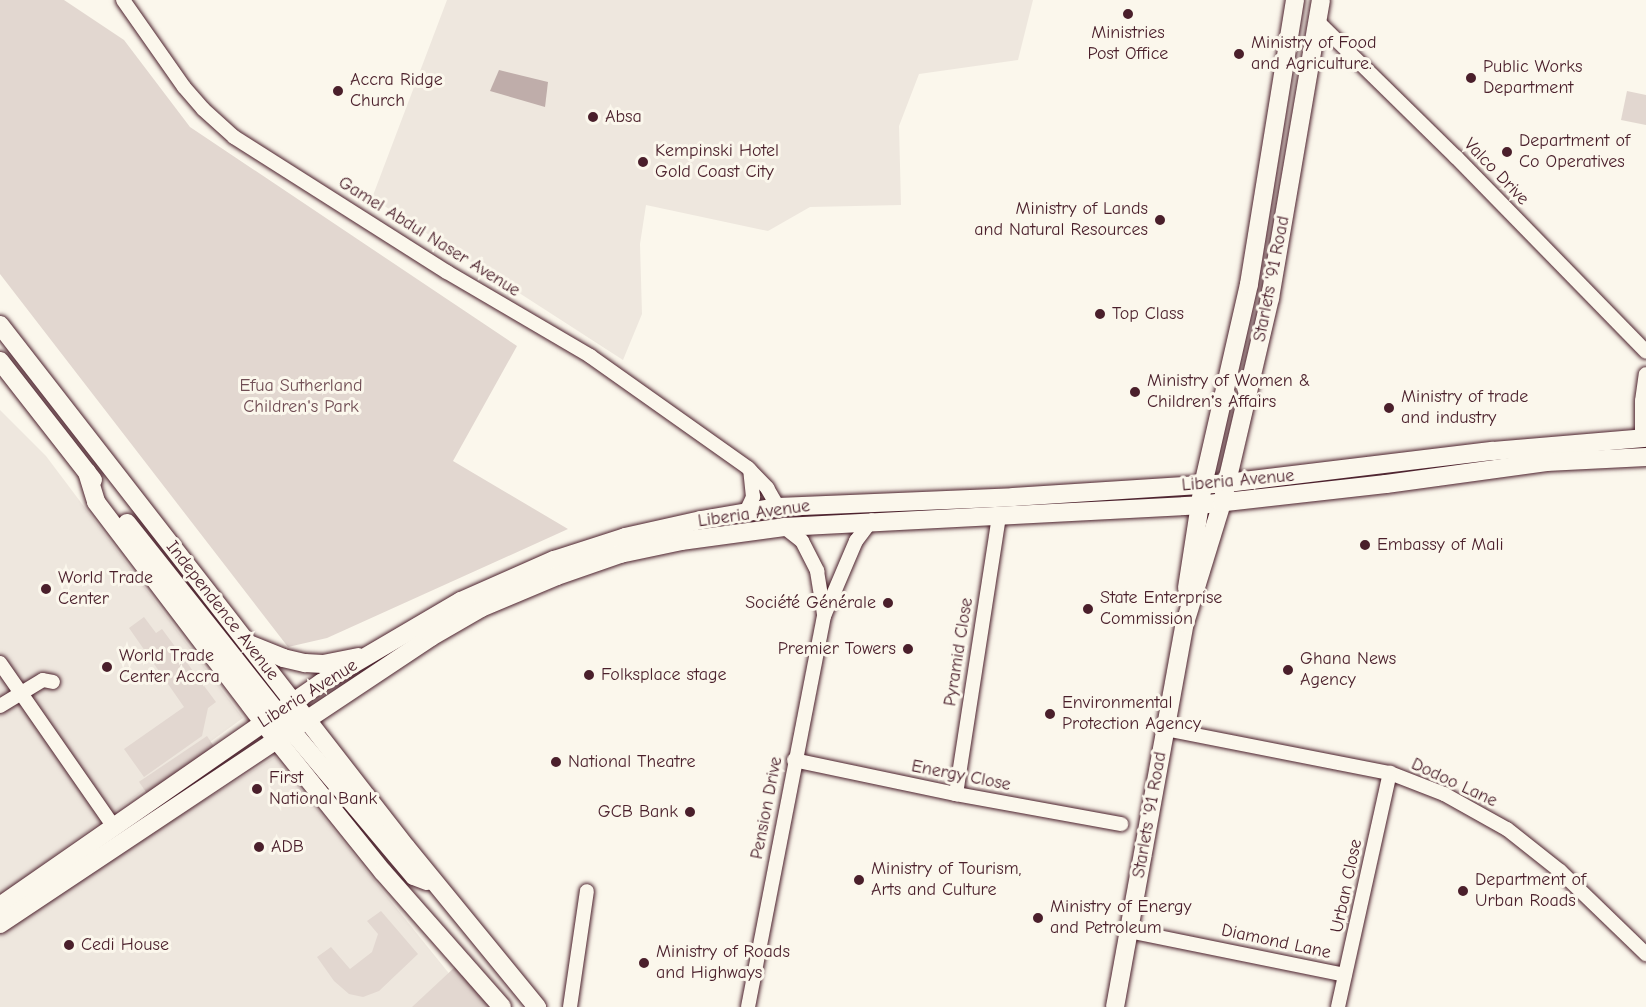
<!DOCTYPE html>
<meta charset="utf-8">
<style>
body{margin:0}
#map{position:relative;width:1646px;height:1007px;overflow:hidden;background:#fbf7ec;font-family:"Comic Neue",sans-serif}
div>[style]{position:absolute}
.built>*{inset:0;background:#eee7de}
.green>*{inset:0;background:#e2d7d0;transform-origin:0 0}
.water>*{inset:0;background:#bfadaa}
.roads{filter:drop-shadow(0 0 2px #4a1f2b) drop-shadow(0 0 2px #4a1f2b)}
.minor>*{height:14px;margin:-7px;padding:0 7px;transform-origin:7px;border-radius:7px;background:#fbf7ec}
.major>*{height:18px;margin:-9px;padding:0 9px;transform-origin:9px;border-radius:9px;background:#fbf7ec}
.dots>*{width:16px;height:16px;translate:-50% -50%;box-sizing:border-box;border:3px solid #fbf7ec;border-radius:50%}
span{translate:-50% -50%;white-space:nowrap;text-align:center;line-height:1.15;-webkit-text-stroke:6px #fbf7ec;paint-order:stroke}
.poi-label{font-size:18px;color:#4a1f2b}
.left{translate:0 -50%;text-align:left}
.right{translate:-100% -50%;text-align:right}
.street-label{font-size:18px;color:#4a1f2b}
.park-label{font-size:18px;color:#704d54}
</style>
<div id="map">
<div class="built">
<i style="clip-path:polygon(447px 0,1033px 0,1018px 60px,919px 74px,899px 126px,901px 205px,810px 207px,768px 231px,646px 205px,640px 244px,642px 314px,623px 360px,372px 198px)"></i>
<i style="clip-path:polygon(0 410px,46px 456px,243px 718px,0 895px)"></i>
<i style="clip-path:polygon(275px 757px,476px 1007px,0 1007px,0 934px,124px 849px)"></i>
</div>
<div class="green">
<i style="clip-path:polygon(0 0,64px 0,124px 40px,190px 127px,517px 346px,453px 461px,568px 529px,327px 638px,288px 647px,0 274px)"></i>
<i style="clip-path:polygon(1627px 91px,1646px 95px,1646px 125px,1621px 120px)"></i>
<i style="clip-path:polygon(144px 617px,156px 633px,162px 629px,216px 702px,208px 708px,202px 736px,144px 777px,124px 749px,184px 707px,129px 628px)"></i>
<i style="left:207px;top:736px;width:18px;height:82px;rotate:56deg"></i>
<i style="clip-path:polygon(381px 911px,418px 954px,379px 991px,363px 997px,349px 994px,334px 981px,317px 957px,331px 947px,350px 969px,372px 952px,378px 934px,367px 921px)"></i>
<i style="clip-path:polygon(456px 966px,491px 1007px,412px 1007px)"></i>
</div>
<div class="water">
<i style="clip-path:polygon(499px 70px,548px 82px,545px 107px,490px 91px)"></i>
</div>
<div class="roads">
<div class="minor">
<i style="left:123px;top:0;width:106px;rotate:55deg"></i>
<i style="left:184px;top:87px;width:29px;rotate:49deg"></i>
<i style="left:203px;top:109px;width:42px;rotate:42.1deg"></i>
<i style="left:234px;top:137px;width:252px;rotate:32.4deg"></i>
<i style="left:447px;top:272px;width:166px;rotate:30.4deg"></i>
<i style="left:590px;top:356px;width:194px;rotate:35.3deg"></i>
<i style="left:748px;top:468px;width:28px;rotate:46deg"></i>
<i style="left:767px;top:488px;width:22px;rotate:60deg"></i>
<i style="left:1317px;top:21px;width:194px;rotate:44.4deg"></i>
<i style="left:1456px;top:157px;width:272px;rotate:45.7deg"></i>
<i style="left:1642px;top:438px;width:37px;rotate:-90deg"></i>
<i style="left:1642px;top:401px;width:27px;rotate:-82deg"></i>
<i style="left:746px;top:512px;width:17px;rotate:-65deg"></i>
<i style="left:753px;top:497px;width:27px;rotate:-96deg"></i>
<i style="left:784px;top:527px;width:23px;rotate:38deg"></i>
<i style="left:802px;top:541px;width:34px;rotate:63deg"></i>
<i style="left:817px;top:571px;width:44px;rotate:80.8deg"></i>
<i style="left:0;top:663px;width:200px;rotate:55.2deg"></i>
<i style="left:0;top:706px;width:50px;rotate:-31.2deg"></i>
<i style="left:43px;top:680px;width:10px;rotate:11deg"></i>
<i style="left:1165px;top:729px;width:229px;rotate:11.1deg"></i>
<i style="left:1390px;top:773px;width:58px;rotate:21.3deg"></i>
<i style="left:1444px;top:794px;width:72px;rotate:29.1deg"></i>
<i style="left:1507px;top:829px;width:68px;rotate:38.4deg"></i>
<i style="left:1560px;top:871px;width:120px;rotate:44deg"></i>
<i style="left:794px;top:760px;width:166px;rotate:11.9deg"></i>
<i style="left:956px;top:794px;width:168px;rotate:10.3deg"></i>
<i style="left:956px;top:794px;width:281px;rotate:-81.2deg"></i>
<i style="left:1129px;top:931px;width:220px;rotate:11.5deg"></i>
<i style="left:570px;top:1007px;width:117px;rotate:-81.7deg"></i>
<i style="left:748px;top:1007px;width:398px;rotate:-79deg"></i>
<i style="left:824px;top:616px;width:82px;rotate:-66.9deg"></i>
<i style="left:856px;top:541px;width:26px;rotate:-53deg"></i>
<i style="left:1338px;top:1007px;width:240px;rotate:-77.5deg"></i>
</div>
<div class="major">
<i style="left:0;top:325px;width:661px;rotate:52.13deg"></i>
<i style="left:406px;top:847px;width:207px;rotate:50.7deg"></i>
<i style="left:0;top:361px;width:151px;rotate:52deg"></i>
<i style="left:87px;top:472px;width:31px;rotate:73deg"></i>
<i style="left:96px;top:502px;width:298px;rotate:52.8deg"></i>
<i style="left:276px;top:739px;width:171px;rotate:51.2deg"></i>
<i style="left:383px;top:872px;width:180px;rotate:48.6deg"></i>
<i style="left:127px;top:523px;width:241px;rotate:51.6deg"></i>
<i style="left:277px;top:712px;width:11px;rotate:22deg"></i>
<i style="left:1187px;top:588px;width:104px;rotate:-81.2deg"></i>
<i style="left:1203px;top:485px;width:206px;rotate:-77.1deg"></i>
<i style="left:1249px;top:284px;width:288px;rotate:-80.8deg"></i>
<i style="left:249px;top:644px;width:37px;rotate:22deg"></i>
<i style="left:283px;top:658px;width:23px;rotate:13deg"></i>
<i style="left:305px;top:663px;width:18px;rotate:3deg"></i>
<i style="left:323px;top:664px;width:36px;rotate:-11deg"></i>
<i style="left:281px;top:726px;width:11px;rotate:22deg"></i>
<i style="left:291px;top:730px;width:191px;rotate:49.9deg"></i>
<i style="left:414px;top:876px;width:14px;rotate:21deg"></i>
<i style="left:0;top:906px;width:391px;rotate:-34.8deg"></i>
<i style="left:321px;top:683px;width:162px;rotate:-30.4deg"></i>
<i style="left:461px;top:601px;width:102px;rotate:-23.8deg"></i>
<i style="left:554px;top:560px;width:75px;rotate:-17.9deg"></i>
<i style="left:625px;top:537px;width:78px;rotate:-12.6deg"></i>
<i style="left:701px;top:520px;width:78px;rotate:-9.6deg"></i>
<i style="left:778px;top:507px;width:235px;rotate:-2.4deg"></i>
<i style="left:1013px;top:497px;width:214px;rotate:-3.7deg"></i>
<i style="left:1227px;top:483px;width:268px;rotate:-6.9deg"></i>
<i style="left:1493px;top:451px;width:154px;rotate:-4.9deg"></i>
<i style="left:0;top:924px;width:518px;rotate:-33.66deg"></i>
<i style="left:431px;top:637px;width:58px;rotate:-30.1deg"></i>
<i style="left:481px;top:608px;width:82px;rotate:-22.8deg"></i>
<i style="left:557px;top:576px;width:67px;rotate:-19.2deg"></i>
<i style="left:620px;top:554px;width:62px;rotate:-12deg"></i>
<i style="left:681px;top:541px;width:104px;rotate:-7.7deg"></i>
<i style="left:784px;top:527px;width:416px;rotate:-3deg"></i>
<i style="left:1199px;top:505px;width:188px;rotate:-6.4deg"></i>
<i style="left:1386px;top:484px;width:162px;rotate:-7.8deg"></i>
<i style="left:1546px;top:462px;width:100px;rotate:-2.9deg"></i>
<i style="left:1115px;top:1007px;width:390px;rotate:-79.7deg"></i>
<i style="left:1185px;top:623px;width:126px;rotate:-72.9deg"></i>
<i style="left:1222px;top:503px;width:211px;rotate:-76.8deg"></i>
<i style="left:1270px;top:298px;width:302px;rotate:-80.3deg"></i>
</div>
</div>
<div class="dots">
<i style="left:1128px;top:14px;background:#4a1f2b"></i>
<i style="left:1239px;top:54px;background:#4a1f2b"></i>
<i style="left:1471px;top:78px;background:#4a1f2b"></i>
<i style="left:338px;top:91px;background:#4a1f2b"></i>
<i style="left:593px;top:117px;background:#4a1f2b"></i>
<i style="left:1507px;top:152px;background:#4a1f2b"></i>
<i style="left:643px;top:162px;background:#4a1f2b"></i>
<i style="left:1160px;top:220px;background:#4a1f2b"></i>
<i style="left:1100px;top:314px;background:#4a1f2b"></i>
<i style="left:1135px;top:392px;background:#4a1f2b"></i>
<i style="left:1389px;top:408px;background:#4a1f2b"></i>
<i style="left:1365px;top:545px;background:#4a1f2b"></i>
<i style="left:46px;top:589px;background:#4a1f2b"></i>
<i style="left:888px;top:603px;background:#4a1f2b"></i>
<i style="left:1088px;top:609px;background:#4a1f2b"></i>
<i style="left:908px;top:649px;background:#4a1f2b"></i>
<i style="left:107px;top:667px;background:#4a1f2b"></i>
<i style="left:1288px;top:670px;background:#4a1f2b"></i>
<i style="left:589px;top:675px;background:#4a1f2b"></i>
<i style="left:1050px;top:714px;background:#4a1f2b"></i>
<i style="left:556px;top:762px;background:#4a1f2b"></i>
<i style="left:257px;top:789px;background:#4a1f2b"></i>
<i style="left:690px;top:812px;background:#4a1f2b"></i>
<i style="left:259px;top:847px;background:#4a1f2b"></i>
<i style="left:859px;top:880px;background:#4a1f2b"></i>
<i style="left:1463px;top:891px;background:#4a1f2b"></i>
<i style="left:1038px;top:918px;background:#4a1f2b"></i>
<i style="left:69px;top:945px;background:#4a1f2b"></i>
<i style="left:644px;top:963px;background:#4a1f2b"></i>
</div>
<div class="poi-label">
<span style="left:1128px;top:44px">Ministries<br>Post Office</span>
<span class="left" style="left:1251px;top:54px">Ministry of Food<br>and Agriculture.</span>
<span class="left" style="left:1483px;top:78px">Public Works<br>Department</span>
<span class="left" style="left:350px;top:91px">Accra Ridge<br>Church</span>
<span class="left" style="left:605px;top:117px">Absa</span>
<span class="left" style="left:1519px;top:152px">Department of<br>Co Operatives</span>
<span class="left" style="left:655px;top:162px">Kempinski Hotel<br>Gold Coast City</span>
<span class="right" style="left:1148px;top:220px">Ministry of Lands<br>and Natural Resources</span>
<span class="left" style="left:1112px;top:314px">Top Class</span>
<span class="left" style="left:1147px;top:392px">Ministry of Women &amp;<br>Children's Affairs</span>
<span class="left" style="left:1401px;top:408px">Ministry of trade<br>and industry</span>
<span class="left" style="left:1377px;top:545px">Embassy of Mali</span>
<span class="left" style="left:58px;top:589px">World Trade<br>Center</span>
<span class="left" style="left:1100px;top:609px">State Enterprise<br>Commission</span>
<span class="right" style="left:876px;top:603px">Société Générale</span>
<span class="right" style="left:896px;top:649px">Premier Towers</span>
<span class="left" style="left:119px;top:667px">World Trade<br>Center Accra</span>
<span class="left" style="left:1300px;top:670px">Ghana News<br>Agency</span>
<span class="left" style="left:601px;top:675px">Folksplace stage</span>
<span class="left" style="left:1062px;top:714px">Environmental<br>Protection Agency</span>
<span class="left" style="left:568px;top:762px">National Theatre</span>
<span class="left" style="left:269px;top:789px">First<br>National Bank</span>
<span class="right" style="left:678px;top:812px">GCB Bank</span>
<span class="left" style="left:271px;top:847px">ADB</span>
<span class="left" style="left:871px;top:880px">Ministry of Tourism,<br>Arts and Culture</span>
<span class="left" style="left:1475px;top:891px">Department of<br>Urban Roads</span>
<span class="left" style="left:1050px;top:918px">Ministry of Energy<br>and Petroleum</span>
<span class="left" style="left:81px;top:945px">Cedi House</span>
<span class="left" style="left:656px;top:963px">Ministry of Roads<br>and Highways</span>
</div>
<div class="street-label">
<span style="left:1496px;top:172px;rotate:46deg">Valco Drive</span>
<span style="left:429px;top:237px;rotate:32deg">Gamel Abdul Naser Avenue</span>
<span style="left:1272px;top:279px;rotate:-79deg">Starlets '91 Road</span>
<span style="left:1238px;top:481px;rotate:-5deg">Liberia Avenue</span>
<span style="left:754px;top:514px;rotate:-8deg">Liberia Avenue</span>
<span style="left:222px;top:611px;rotate:52deg">Independence Avenue</span>
<span style="left:959px;top:652px;rotate:-81deg">Pyramid Close</span>
<span style="left:308px;top:694px;rotate:-32deg">Liberia Avenue</span>
<span style="left:961px;top:776px;rotate:11deg">Energy Close</span>
<span style="left:1454px;top:783px;rotate:25deg">Dodoo Lane</span>
<span style="left:767px;top:808px;rotate:-79deg">Pension Drive</span>
<span style="left:1150px;top:815px;rotate:-80deg">Starlets '91 Road</span>
<span style="left:1347px;top:886px;rotate:-78deg">Urban Close</span>
<span style="left:1276px;top:942px;rotate:12deg">Diamond Lane</span>
</div>
<div class="park-label">
<span style="left:301px;top:397px">Efua Sutherland<br>Children's Park</span>
</div>
</div>
